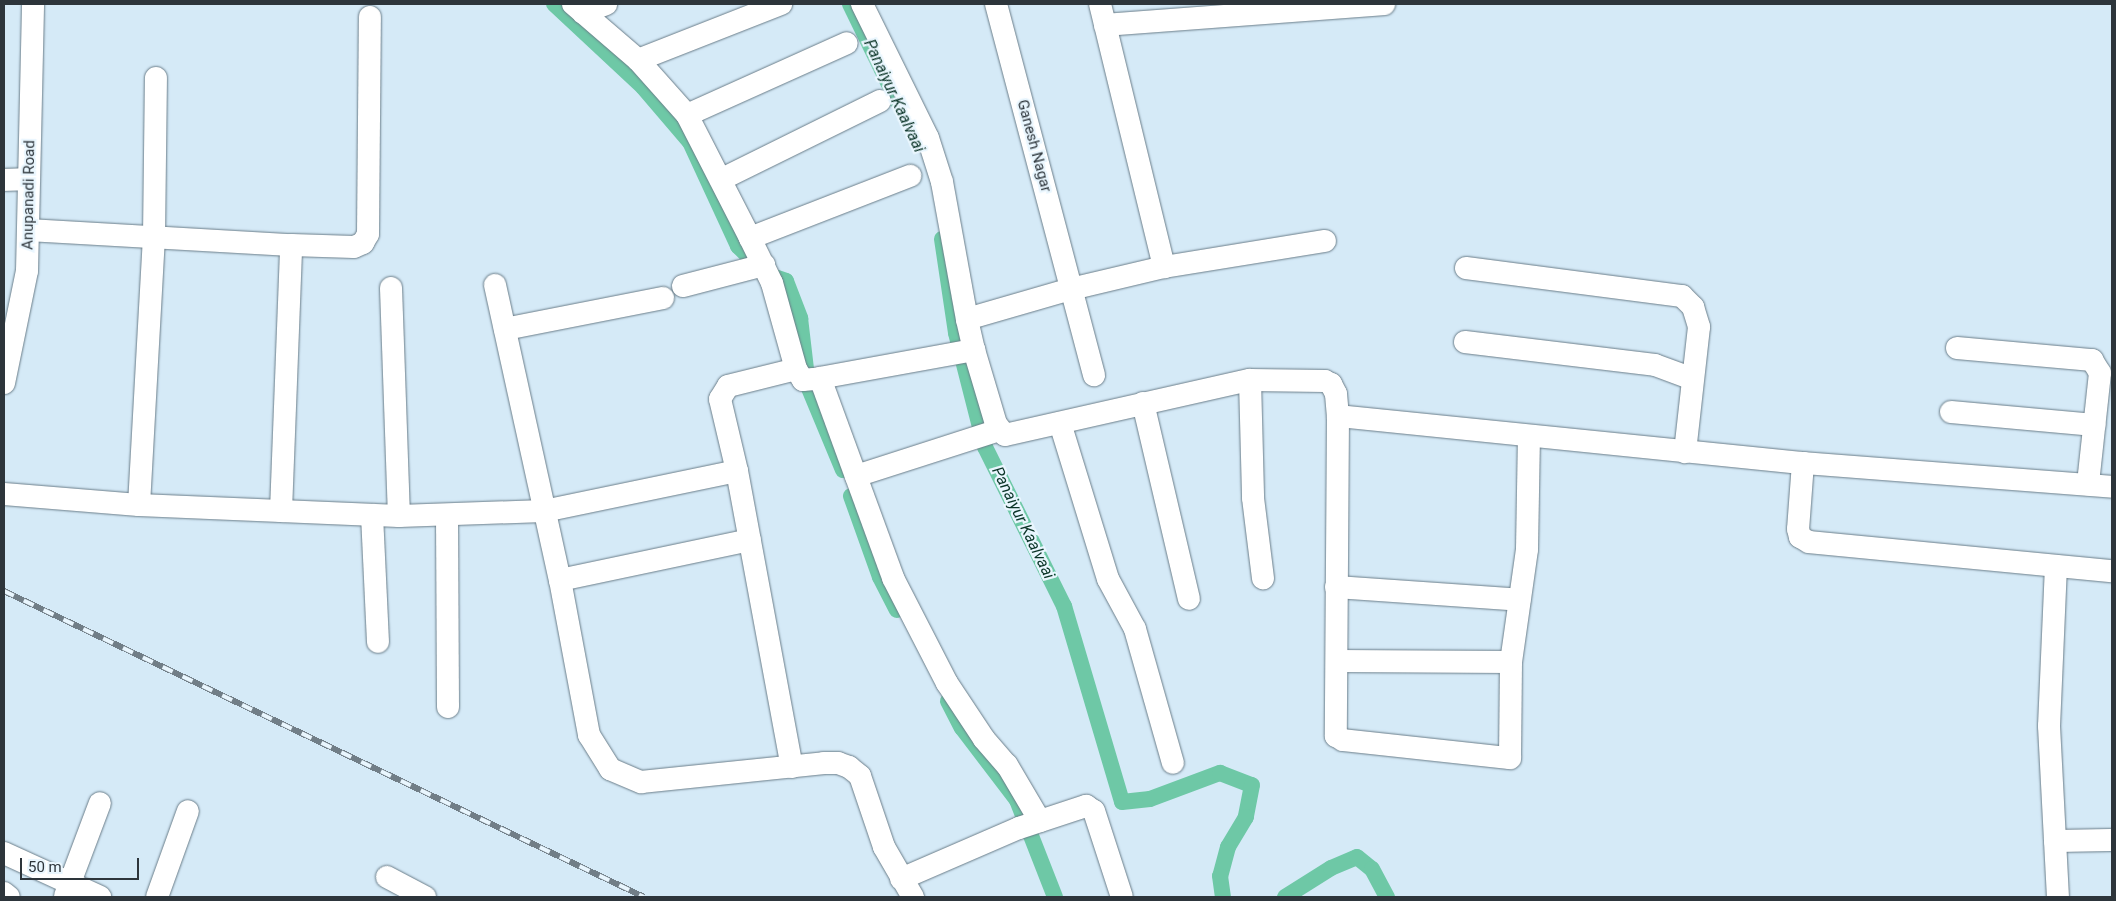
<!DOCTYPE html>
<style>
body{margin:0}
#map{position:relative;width:2116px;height:901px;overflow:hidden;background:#d5eaf7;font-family:Roboto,sans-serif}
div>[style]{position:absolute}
.canal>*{height:16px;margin:-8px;padding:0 8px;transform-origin:8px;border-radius:8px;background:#6ec8a6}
.roads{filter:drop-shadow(0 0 1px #6a7d89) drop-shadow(0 0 1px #6a7d89)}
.minor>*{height:22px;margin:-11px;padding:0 11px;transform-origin:11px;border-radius:11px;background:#fff}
.rail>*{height:5.5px;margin-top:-2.75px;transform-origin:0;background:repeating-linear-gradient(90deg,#e9f6fe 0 11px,#717e87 0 22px);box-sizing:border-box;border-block:1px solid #717e87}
span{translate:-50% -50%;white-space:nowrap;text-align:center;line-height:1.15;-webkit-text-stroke:4.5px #e9f6fe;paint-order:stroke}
.street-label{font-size:15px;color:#2d353b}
.water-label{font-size:16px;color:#0a3427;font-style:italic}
.frame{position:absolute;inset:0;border:5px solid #2d353b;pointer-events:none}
.scale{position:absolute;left:20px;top:858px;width:119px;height:22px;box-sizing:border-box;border:2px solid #2d353b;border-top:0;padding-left:6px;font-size:15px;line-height:18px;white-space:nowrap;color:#2d353b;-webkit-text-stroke:4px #e9f6fe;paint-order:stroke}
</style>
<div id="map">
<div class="canal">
<i style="left:554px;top:4px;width:122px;rotate:43deg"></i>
<i style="left:643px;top:87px;width:72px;rotate:49.5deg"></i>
<i style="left:690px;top:142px;width:115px;rotate:65.2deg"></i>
<i style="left:738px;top:246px;width:14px;rotate:45deg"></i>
<i style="left:850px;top:4px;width:108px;rotate:64.1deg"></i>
<i style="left:942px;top:239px;width:95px;rotate:81.5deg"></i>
<i style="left:956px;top:333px;width:118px;rotate:75.7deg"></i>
<i style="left:985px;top:447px;width:178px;rotate:63.6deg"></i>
<i style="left:1064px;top:606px;width:204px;rotate:73.5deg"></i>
<i style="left:1122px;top:802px;width:28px;rotate:-6deg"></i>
<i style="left:1150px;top:799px;width:75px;rotate:-20.4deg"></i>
<i style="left:1220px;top:773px;width:34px;rotate:21deg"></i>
<i style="left:1252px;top:785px;width:33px;rotate:101deg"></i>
<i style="left:1246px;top:817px;width:35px;rotate:121deg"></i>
<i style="left:1228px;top:847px;width:30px;rotate:105deg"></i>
<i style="left:1220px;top:876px;width:21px;rotate:82deg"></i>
<i style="left:766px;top:274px;width:21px;rotate:19deg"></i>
<i style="left:786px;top:281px;width:40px;rotate:69deg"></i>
<i style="left:800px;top:318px;width:68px;rotate:83.3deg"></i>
<i style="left:808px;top:386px;width:91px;rotate:67.4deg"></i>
<i style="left:851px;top:496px;width:86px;rotate:70.3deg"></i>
<i style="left:880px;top:577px;width:37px;rotate:63deg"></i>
<i style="left:948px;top:701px;width:30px;rotate:63deg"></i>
<i style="left:962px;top:728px;width:91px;rotate:52.6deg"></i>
<i style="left:1017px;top:800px;width:104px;rotate:68.6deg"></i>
<i style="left:1285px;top:897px;width:54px;rotate:-32.2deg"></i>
<i style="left:1331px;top:868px;width:28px;rotate:-23deg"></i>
<i style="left:1357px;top:857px;width:19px;rotate:39deg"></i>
<i style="left:1372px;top:869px;width:32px;rotate:62deg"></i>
</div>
<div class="roads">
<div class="minor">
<i style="left:573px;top:4px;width:86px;rotate:40.7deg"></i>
<i style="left:862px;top:4px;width:149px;rotate:63.8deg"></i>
<i style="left:928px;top:138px;width:46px;rotate:72.3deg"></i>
<i style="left:942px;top:182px;width:139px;rotate:79.7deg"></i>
<i style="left:996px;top:4px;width:384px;rotate:75.2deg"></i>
<i style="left:1100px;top:4px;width:271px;rotate:76.3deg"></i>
<i style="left:583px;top:13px;width:25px;rotate:-21deg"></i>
<i style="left:1105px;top:25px;width:280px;rotate:-4.3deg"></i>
<i style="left:687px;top:115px;width:74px;rotate:-131.7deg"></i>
<i style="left:638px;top:60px;width:154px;rotate:-21.4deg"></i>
<i style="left:722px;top:179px;width:176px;rotate:-26.3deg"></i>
<i style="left:4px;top:180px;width:25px;rotate:-2deg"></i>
<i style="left:28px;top:230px;width:263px;rotate:3.3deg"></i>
<i style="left:291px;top:245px;width:63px;rotate:1.8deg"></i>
<i style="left:354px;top:247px;width:10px;rotate:-24deg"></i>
<i style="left:363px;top:243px;width:10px;rotate:-61deg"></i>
<i style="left:368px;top:234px;width:217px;rotate:-89.5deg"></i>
<i style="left:750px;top:238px;width:138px;rotate:-117.1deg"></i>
<i style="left:687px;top:115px;width:175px;rotate:-24.2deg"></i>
<i style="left:1466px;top:268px;width:218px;rotate:7.4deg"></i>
<i style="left:1682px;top:296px;width:16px;rotate:45deg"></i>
<i style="left:1693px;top:307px;width:21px;rotate:73deg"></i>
<i style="left:1699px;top:327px;width:126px;rotate:96.4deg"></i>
<i style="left:495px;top:285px;width:302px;rotate:77.6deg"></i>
<i style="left:560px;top:580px;width:158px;rotate:79.4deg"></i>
<i style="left:589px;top:735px;width:40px;rotate:58deg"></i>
<i style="left:610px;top:769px;width:34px;rotate:23deg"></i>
<i style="left:641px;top:782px;width:184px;rotate:-5.9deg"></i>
<i style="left:824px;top:763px;width:14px"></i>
<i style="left:838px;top:763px;width:12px;rotate:20deg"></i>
<i style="left:849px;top:767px;width:14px;rotate:39deg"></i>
<i style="left:860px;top:776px;width:75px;rotate:71.3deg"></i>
<i style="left:884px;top:847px;width:58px;rotate:59.9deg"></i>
<i style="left:683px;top:286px;width:84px;rotate:-14.5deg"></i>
<i style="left:391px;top:288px;width:228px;rotate:88deg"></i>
<i style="left:505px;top:329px;width:161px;rotate:-11.1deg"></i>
<i style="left:1465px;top:342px;width:191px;rotate:6.9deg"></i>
<i style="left:1655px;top:365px;width:40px;rotate:20.2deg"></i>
<i style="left:1957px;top:348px;width:136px;rotate:5.1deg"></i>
<i style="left:2092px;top:360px;width:15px;rotate:58deg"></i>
<i style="left:2100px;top:373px;width:112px;rotate:96.2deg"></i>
<i style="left:974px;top:350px;width:77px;rotate:73.4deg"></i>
<i style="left:996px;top:424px;width:14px;rotate:51deg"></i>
<i style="left:1005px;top:435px;width:251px;rotate:-12.7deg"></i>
<i style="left:1250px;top:380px;width:75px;rotate:0.8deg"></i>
<i style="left:1325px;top:381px;width:7px;rotate:27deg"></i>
<i style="left:1331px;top:384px;width:11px;rotate:63deg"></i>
<i style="left:1336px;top:394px;width:22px;rotate:85deg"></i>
<i style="left:1338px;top:416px;width:320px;rotate:90.4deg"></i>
<i style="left:1336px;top:736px;width:8px;rotate:30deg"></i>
<i style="left:1343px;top:740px;width:168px;rotate:6.2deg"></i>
<i style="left:1510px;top:758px;width:96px;rotate:-89.4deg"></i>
<i style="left:796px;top:369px;width:89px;rotate:-105.6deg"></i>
<i style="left:772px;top:283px;width:50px;rotate:-116.1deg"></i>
<i style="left:750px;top:238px;width:172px;rotate:-21.2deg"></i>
<i style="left:820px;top:378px;width:213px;rotate:69.9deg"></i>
<i style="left:893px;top:578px;width:118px;rotate:62.8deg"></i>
<i style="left:947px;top:683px;width:67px;rotate:56.5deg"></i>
<i style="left:984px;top:739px;width:35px;rotate:49deg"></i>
<i style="left:1007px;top:765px;width:65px;rotate:59.5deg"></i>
<i style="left:1250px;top:380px;width:118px;rotate:88.5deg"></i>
<i style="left:1253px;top:498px;width:81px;rotate:82.9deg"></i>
<i style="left:4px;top:383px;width:114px;rotate:-78.4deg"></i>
<i style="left:27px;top:271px;width:267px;rotate:-88.7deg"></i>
<i style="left:1143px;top:403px;width:201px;rotate:76.8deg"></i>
<i style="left:1951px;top:412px;width:144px;rotate:5.2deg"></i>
<i style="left:1338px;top:416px;width:467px;rotate:5.8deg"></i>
<i style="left:1803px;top:463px;width:310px;rotate:4.4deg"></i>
<i style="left:1060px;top:423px;width:163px;rotate:72.9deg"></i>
<i style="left:1108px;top:579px;width:57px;rotate:61.6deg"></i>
<i style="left:1135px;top:629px;width:139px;rotate:74.2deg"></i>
<i style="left:1803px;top:463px;width:66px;rotate:94.3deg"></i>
<i style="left:1798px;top:529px;width:8px;rotate:76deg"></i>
<i style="left:1800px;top:537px;width:10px;rotate:29deg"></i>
<i style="left:1809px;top:542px;width:304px;rotate:5.5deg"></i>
<i style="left:737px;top:471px;width:301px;rotate:79.5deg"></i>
<i style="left:856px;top:476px;width:150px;rotate:-17.8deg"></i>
<i style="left:4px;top:494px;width:135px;rotate:4.7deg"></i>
<i style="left:139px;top:505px;width:260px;rotate:2.4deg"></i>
<i style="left:399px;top:516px;width:145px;rotate:-2deg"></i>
<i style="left:544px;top:511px;width:197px;rotate:-11.7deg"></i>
<i style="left:737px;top:471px;width:74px;rotate:-103.3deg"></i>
<i style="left:720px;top:399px;width:15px;rotate:-58deg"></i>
<i style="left:728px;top:386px;width:70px;rotate:-14deg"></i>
<i style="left:796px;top:369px;width:13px;rotate:58deg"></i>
<i style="left:803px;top:380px;width:11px;rotate:-5deg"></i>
<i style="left:814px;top:379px;width:163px;rotate:-10.3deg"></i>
<i style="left:974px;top:350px;width:32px;rotate:-103deg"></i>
<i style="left:967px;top:319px;width:108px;rotate:-16.1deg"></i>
<i style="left:1071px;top:289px;width:96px;rotate:-13.3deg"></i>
<i style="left:1164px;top:267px;width:163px;rotate:-9.2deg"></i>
<i style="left:139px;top:505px;width:268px;rotate:-86.8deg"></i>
<i style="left:154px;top:237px;width:159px;rotate:-89.3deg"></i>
<i style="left:281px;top:511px;width:266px;rotate:-87.8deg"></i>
<i style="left:372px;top:515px;width:127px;rotate:87.3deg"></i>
<i style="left:447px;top:515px;width:192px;rotate:89.7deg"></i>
<i style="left:2056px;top:566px;width:160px;rotate:92.5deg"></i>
<i style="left:2049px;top:726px;width:171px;rotate:87deg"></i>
<i style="left:560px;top:580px;width:194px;rotate:-11.9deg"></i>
<i style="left:1336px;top:587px;width:184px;rotate:4deg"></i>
<i style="left:1337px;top:661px;width:174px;rotate:0.3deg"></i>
<i style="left:1511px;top:662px;width:114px;rotate:-81.9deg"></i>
<i style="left:1527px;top:549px;width:112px;rotate:-89deg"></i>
<i style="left:2055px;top:841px;width:57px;rotate:-1deg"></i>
<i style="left:4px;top:853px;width:106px;rotate:24.6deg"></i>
<i style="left:387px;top:877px;width:43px;rotate:27.8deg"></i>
<i style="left:901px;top:879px;width:129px;rotate:-23.4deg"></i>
<i style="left:1019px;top:828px;width:71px;rotate:-18.2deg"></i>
<i style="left:1086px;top:806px;width:9px;rotate:32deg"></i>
<i style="left:1094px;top:811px;width:90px;rotate:72deg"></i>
<i style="left:4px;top:893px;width:6px;rotate:39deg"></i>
<i style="left:65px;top:896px;width:99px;rotate:-69.4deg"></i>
<i style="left:157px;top:897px;width:91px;rotate:-70.2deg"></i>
</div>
</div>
<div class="rail">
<i style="left:4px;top:591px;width:709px;rotate:25.55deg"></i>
</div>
<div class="street-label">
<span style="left:1034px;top:146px;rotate:75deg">Ganesh Nagar</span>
<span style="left:29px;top:195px;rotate:-89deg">Anupanadi Road</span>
</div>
<div class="water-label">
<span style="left:894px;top:96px;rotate:65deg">Panaiyur Kaalvaai</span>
<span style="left:1023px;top:523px;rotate:64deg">Panaiyur Kaalvaai</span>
</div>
<div class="frame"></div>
<div class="scale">50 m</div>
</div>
